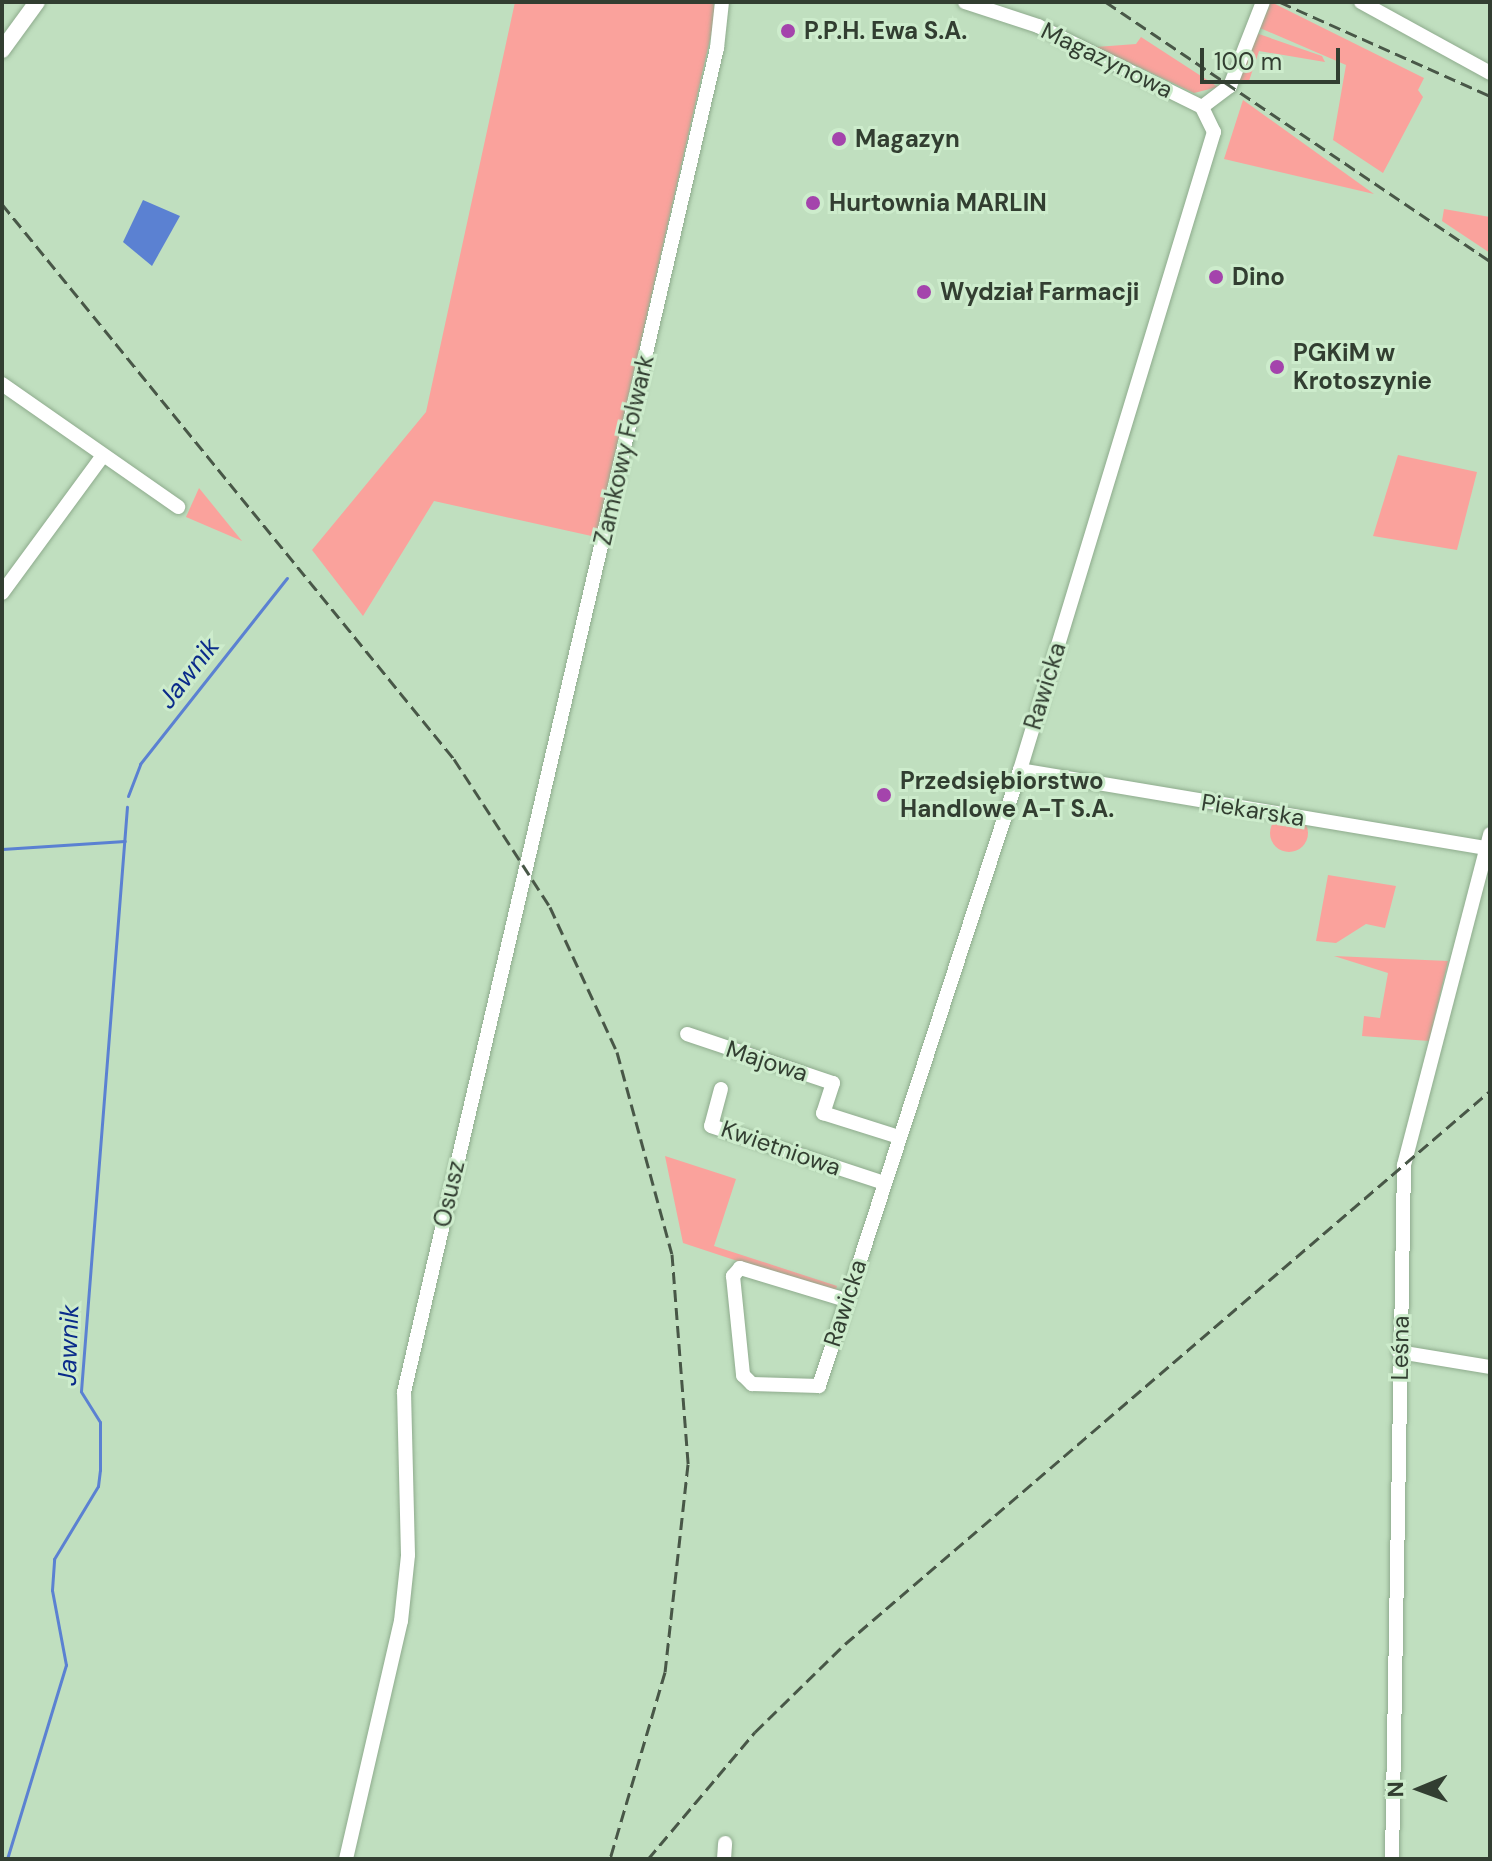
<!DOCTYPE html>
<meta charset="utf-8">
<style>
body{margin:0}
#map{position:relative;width:1492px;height:1861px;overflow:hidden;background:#c0dfbf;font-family:"DM Sans",sans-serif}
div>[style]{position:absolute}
.green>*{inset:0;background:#faa29c}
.round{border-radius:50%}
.water>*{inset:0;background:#5b81d2}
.stream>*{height:3px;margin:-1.5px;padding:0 1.5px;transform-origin:1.5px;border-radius:1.5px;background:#5b81d2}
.roads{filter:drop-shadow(0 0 2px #8eab8d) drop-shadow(0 0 2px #8eab8d)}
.minor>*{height:14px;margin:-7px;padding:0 7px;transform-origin:7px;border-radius:7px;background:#fff}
.major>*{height:16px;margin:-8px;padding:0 8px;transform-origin:8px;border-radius:8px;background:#fff}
.rail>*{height:3px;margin-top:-1.5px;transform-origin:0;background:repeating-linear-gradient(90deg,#485747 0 12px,transparent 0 18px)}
.dots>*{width:22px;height:22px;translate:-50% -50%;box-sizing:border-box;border:4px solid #cdeccc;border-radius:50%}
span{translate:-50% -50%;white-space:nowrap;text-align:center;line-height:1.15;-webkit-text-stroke:6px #cdeccc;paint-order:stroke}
.poi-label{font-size:24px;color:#323e31;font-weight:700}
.left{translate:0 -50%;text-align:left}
.street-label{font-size:24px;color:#323e31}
.water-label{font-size:26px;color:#0a2b8a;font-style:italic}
.frame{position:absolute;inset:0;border:4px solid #323e31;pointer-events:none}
.north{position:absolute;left:1380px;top:1749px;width:80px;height:80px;-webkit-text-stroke:6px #cdeccc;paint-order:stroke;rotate:269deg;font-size:22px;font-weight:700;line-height:32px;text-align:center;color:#323e31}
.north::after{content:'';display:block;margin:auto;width:28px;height:36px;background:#323e31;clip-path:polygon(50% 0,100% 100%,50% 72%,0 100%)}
.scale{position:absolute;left:1200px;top:48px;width:140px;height:36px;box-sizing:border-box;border:4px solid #323e31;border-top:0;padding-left:10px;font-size:24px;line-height:28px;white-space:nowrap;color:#323e31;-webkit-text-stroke:6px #cdeccc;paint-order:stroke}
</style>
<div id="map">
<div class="green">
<i style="clip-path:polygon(515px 2px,713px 2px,716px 13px,596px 537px,434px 501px,363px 616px,312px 550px,426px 412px)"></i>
<i style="clip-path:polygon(1271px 2px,1424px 78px,1418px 90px,1423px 97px,1383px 173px,1333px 140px,1346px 65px,1260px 28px)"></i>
<i style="clip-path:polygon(1256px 33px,1322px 56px,1325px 62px,1259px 51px,1248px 84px,1239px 80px)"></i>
<i style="clip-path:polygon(1141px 37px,1218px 87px,1194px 93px,1096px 47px,1136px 44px)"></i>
<i style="clip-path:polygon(1243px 100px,1374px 194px,1224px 159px)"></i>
<i style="clip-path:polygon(1444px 209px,1490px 217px,1490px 253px,1442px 221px)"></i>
<i style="clip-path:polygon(1398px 455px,1477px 472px,1457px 550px,1373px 536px)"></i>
<i style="clip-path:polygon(199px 488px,242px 541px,186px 517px)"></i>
<i class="round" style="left:1270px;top:814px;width:38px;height:38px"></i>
<i style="clip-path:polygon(1328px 875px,1396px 886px,1385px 928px,1366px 924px,1336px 943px,1316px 941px)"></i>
<i style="clip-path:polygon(1334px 956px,1448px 961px,1429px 1041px,1362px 1036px,1364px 1016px,1380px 1018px,1388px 973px)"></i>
<i style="clip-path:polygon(665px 1156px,736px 1179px,714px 1246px,837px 1286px,835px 1293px,683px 1243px)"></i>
</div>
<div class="water">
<i style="clip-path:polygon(143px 200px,180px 216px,152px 266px,123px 242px)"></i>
</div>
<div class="stream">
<i style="left:128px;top:796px;width:34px;rotate:-69deg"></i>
<i style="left:140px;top:764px;width:237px;rotate:-51.7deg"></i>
<i style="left:2px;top:849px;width:123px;rotate:-3.7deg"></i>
<i style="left:7px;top:1859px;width:203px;rotate:-73.1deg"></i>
<i style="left:66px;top:1665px;width:76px;rotate:-100.6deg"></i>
<i style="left:52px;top:1590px;width:31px;rotate:-86deg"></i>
<i style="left:54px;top:1559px;width:85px;rotate:-58.9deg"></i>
<i style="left:98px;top:1486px;width:16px;rotate:-83deg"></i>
<i style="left:100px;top:1470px;width:48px;rotate:-90deg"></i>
<i style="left:100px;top:1422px;width:36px;rotate:-122deg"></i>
<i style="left:81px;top:1391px;width:586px;rotate:-85.5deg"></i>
</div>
<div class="roads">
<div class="minor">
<i style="left:1361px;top:2px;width:147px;rotate:28.8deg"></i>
<i style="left:1202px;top:107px;width:35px;rotate:-37deg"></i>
<i style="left:1230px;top:86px;width:90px;rotate:-68.6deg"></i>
<i style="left:2px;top:384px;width:215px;rotate:34.9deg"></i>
<i style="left:2px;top:593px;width:167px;rotate:-53.7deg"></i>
<i style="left:1020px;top:770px;width:472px;rotate:9.5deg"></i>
<i style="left:687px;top:1034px;width:154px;rotate:18.6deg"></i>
<i style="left:833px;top:1083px;width:32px;rotate:108deg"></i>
<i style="left:823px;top:1113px;width:80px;rotate:17.5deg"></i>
<i style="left:721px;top:1089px;width:38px;rotate:105deg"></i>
<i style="left:711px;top:1126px;width:182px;rotate:18.2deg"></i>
<i style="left:846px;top:1300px;width:111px;rotate:-163.2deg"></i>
<i style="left:740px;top:1268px;width:11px;rotate:131deg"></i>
<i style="left:733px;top:1276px;width:100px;rotate:84.2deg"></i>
<i style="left:743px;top:1375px;width:13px;rotate:45deg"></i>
<i style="left:752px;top:1384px;width:67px;rotate:1.7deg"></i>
<i style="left:819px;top:1386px;width:648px;rotate:-71.93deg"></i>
<i style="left:1020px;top:770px;width:667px;rotate:-73.09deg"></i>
<i style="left:1214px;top:132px;width:28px;rotate:-116deg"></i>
<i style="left:1202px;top:107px;width:183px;rotate:-153.7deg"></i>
<i style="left:1038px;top:26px;width:77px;rotate:-161.8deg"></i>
<i style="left:1399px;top:1352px;width:92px;rotate:9.4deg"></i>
<i style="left:346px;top:1859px;width:244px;rotate:-77deg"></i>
<i style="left:401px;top:1621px;width:66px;rotate:-83.9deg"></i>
<i style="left:408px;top:1555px;width:163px;rotate:-91.4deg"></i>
<i style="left:404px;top:1392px;width:1380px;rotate:-76.89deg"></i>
<i style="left:717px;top:48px;width:46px;rotate:-83.8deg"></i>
<i style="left:724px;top:1859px;width:16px;rotate:-86deg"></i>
<i style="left:1392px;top:1859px;width:694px;rotate:-89.01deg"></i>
<i style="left:1404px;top:1165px;width:342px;rotate:-75.4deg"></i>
</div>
<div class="major">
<i style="left:2px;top:50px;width:59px;rotate:-53.9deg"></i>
</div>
</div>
<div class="rail">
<i style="left:1106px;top:2px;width:463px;rotate:34deg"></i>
<i style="left:1280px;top:2px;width:230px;rotate:24.1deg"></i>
<i style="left:2px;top:204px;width:716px;rotate:50.84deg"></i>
<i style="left:454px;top:759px;width:176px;rotate:57deg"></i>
<i style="left:550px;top:907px;width:160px;rotate:65.2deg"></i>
<i style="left:617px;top:1052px;width:209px;rotate:74.8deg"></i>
<i style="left:672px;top:1254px;width:211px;rotate:85.6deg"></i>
<i style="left:688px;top:1464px;width:209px;rotate:96.3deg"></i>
<i style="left:665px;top:1672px;width:195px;rotate:106.4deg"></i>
<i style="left:648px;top:1859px;width:166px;rotate:-49.9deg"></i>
<i style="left:755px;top:1732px;width:126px;rotate:-44.4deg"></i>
<i style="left:845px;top:1644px;width:850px;rotate:-40.61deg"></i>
</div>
<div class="dots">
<i style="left:788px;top:31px;background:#a444ac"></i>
<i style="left:839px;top:139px;background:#a444ac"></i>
<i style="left:813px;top:203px;background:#a444ac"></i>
<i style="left:1216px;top:277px;background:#a444ac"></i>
<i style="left:924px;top:292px;background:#a444ac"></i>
<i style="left:1277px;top:367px;background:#a444ac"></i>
<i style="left:884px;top:795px;background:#a444ac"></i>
</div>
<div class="poi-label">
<span class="left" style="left:804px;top:31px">P.P.H. Ewa S.A.</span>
<span class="left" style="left:855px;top:139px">Magazyn</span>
<span class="left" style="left:829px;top:203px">Hurtownia MARLIN</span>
<span class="left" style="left:1232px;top:277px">Dino</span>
<span class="left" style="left:940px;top:292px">Wydział Farmacji</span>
<span class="left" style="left:1293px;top:367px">PGKiM w<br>Krotoszynie</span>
<span class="left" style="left:900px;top:795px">Przedsiębiorstwo<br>Handlowe A-T S.A.</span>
</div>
<div class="street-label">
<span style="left:1107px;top:60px;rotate:26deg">Magazynowa</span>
<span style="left:624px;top:450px;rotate:-77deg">Zamkowy Folwark</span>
<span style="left:1045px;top:686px;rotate:-73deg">Rawicka</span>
<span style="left:1253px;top:810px;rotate:9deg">Piekarska</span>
<span style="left:767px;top:1061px;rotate:18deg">Majowa</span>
<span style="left:781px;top:1148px;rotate:19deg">Kwietniowa</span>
<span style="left:449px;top:1194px;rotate:-77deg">Osusz</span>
<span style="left:845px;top:1303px;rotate:-72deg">Rawicka</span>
<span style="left:1400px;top:1348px;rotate:-89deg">Leśna</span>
</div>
<div class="water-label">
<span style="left:189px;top:673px;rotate:-52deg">Jawnik</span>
<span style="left:69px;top:1345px;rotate:-88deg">Jawnik</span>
</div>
<div class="frame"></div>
<div class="north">N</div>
<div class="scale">100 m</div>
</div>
